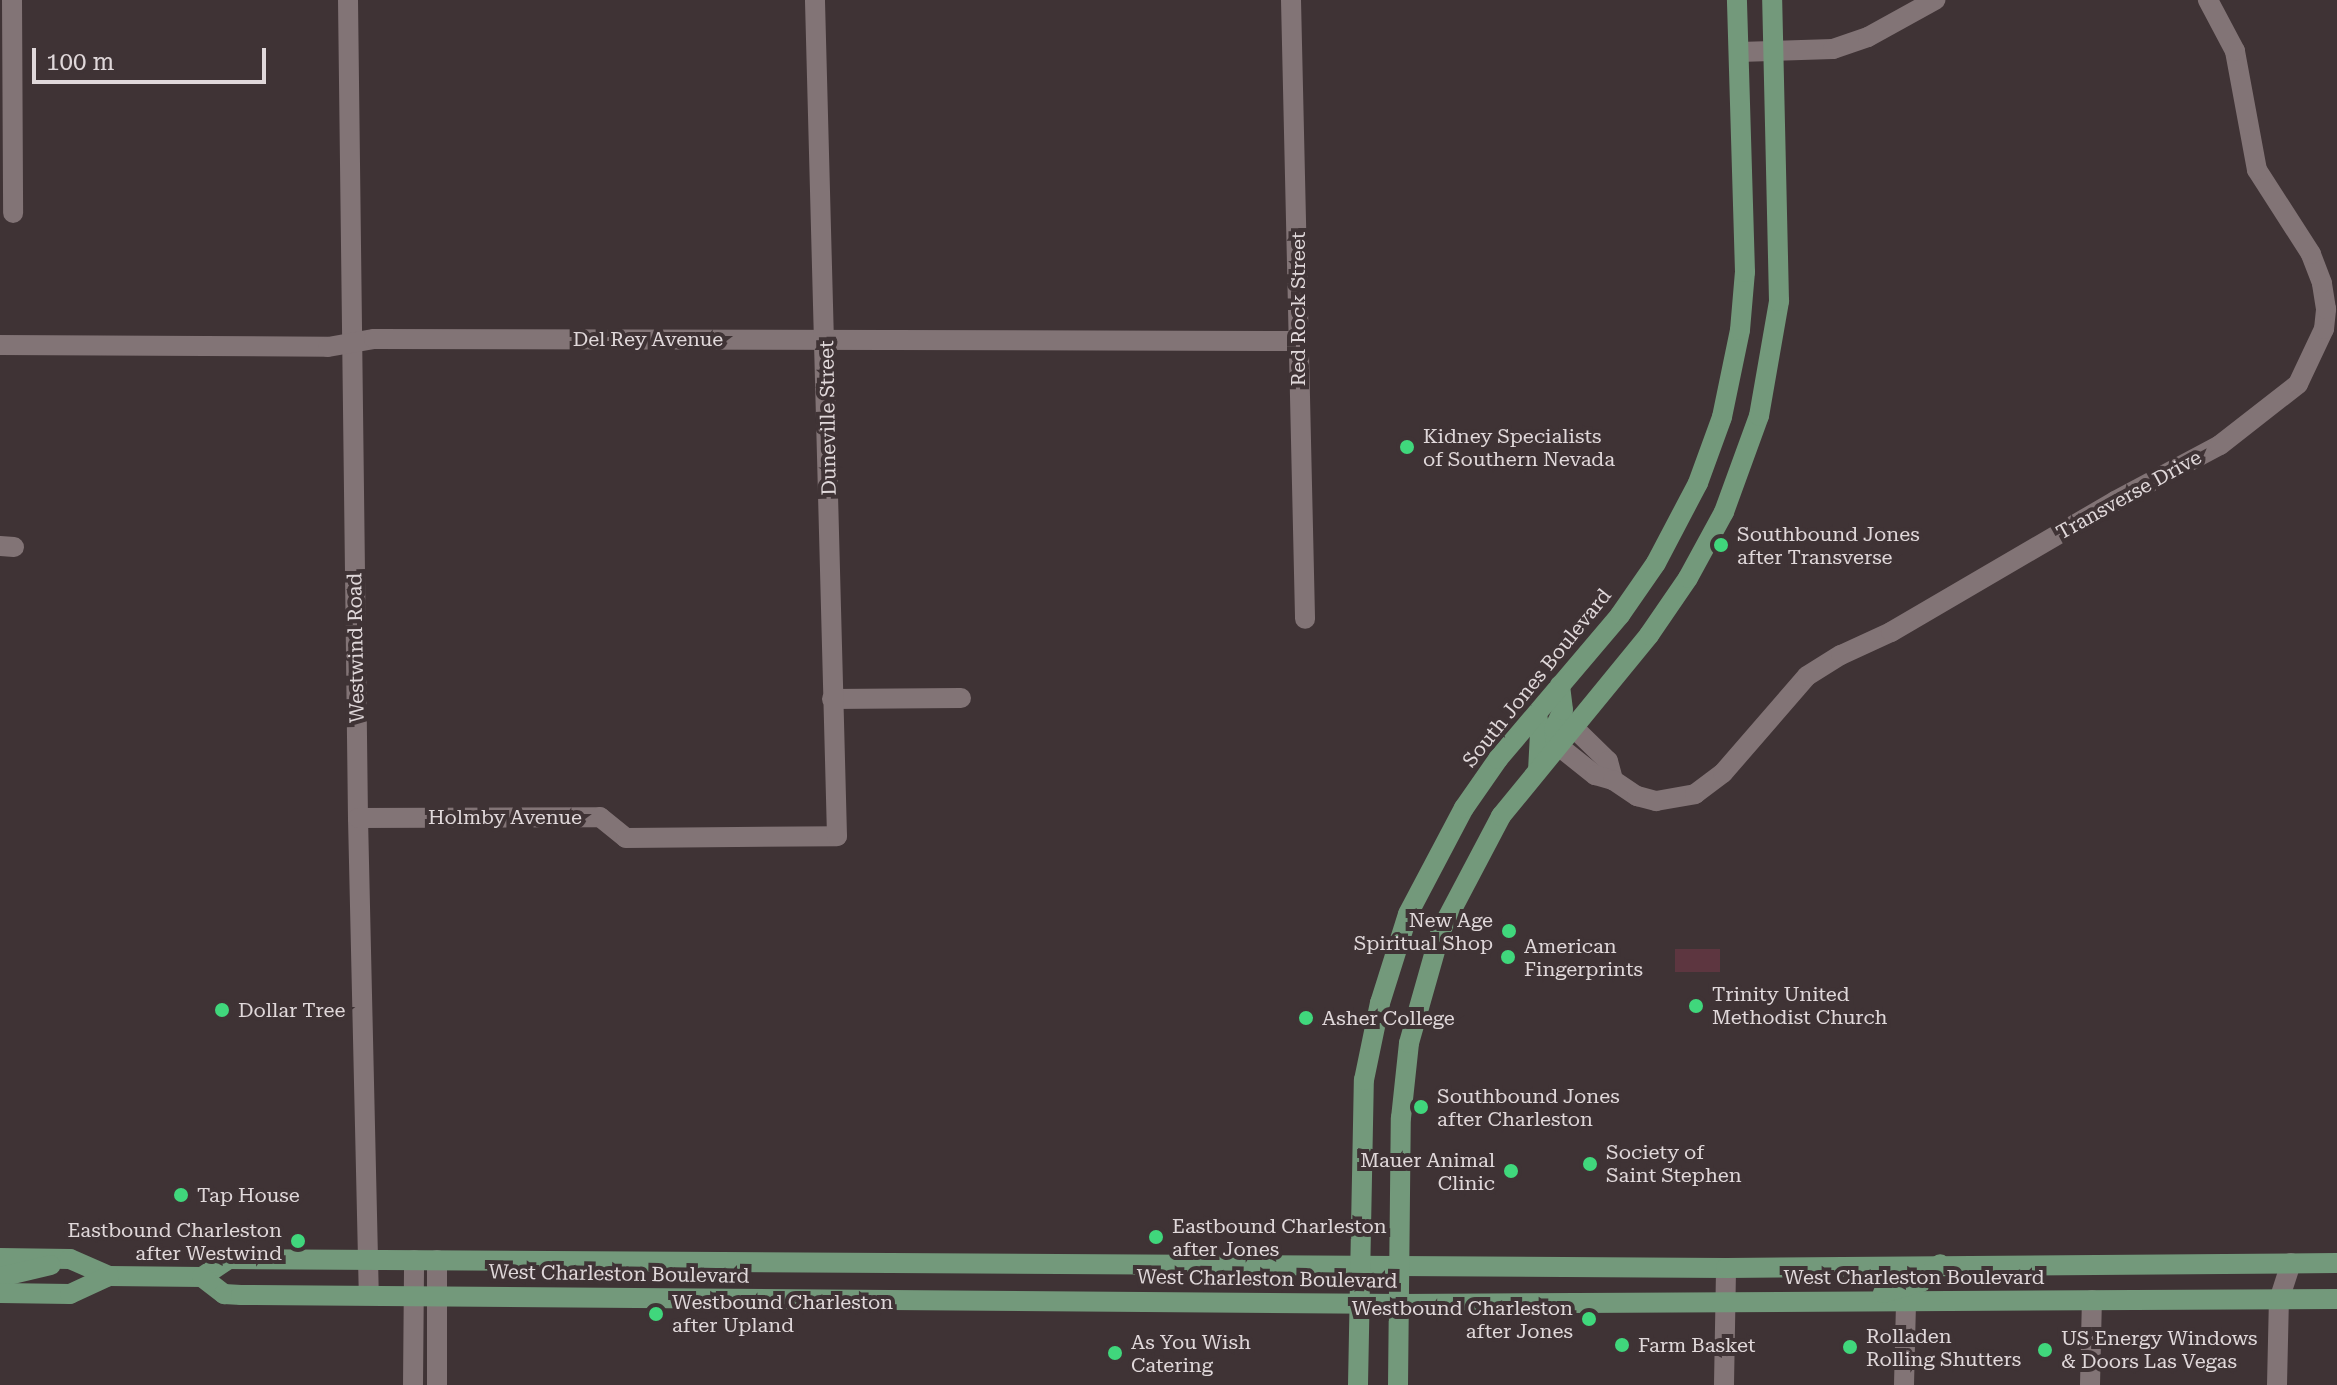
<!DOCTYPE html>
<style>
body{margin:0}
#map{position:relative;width:2337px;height:1385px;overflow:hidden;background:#3f3335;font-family:"Roboto Serif",serif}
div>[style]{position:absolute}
.green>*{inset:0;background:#5d3640;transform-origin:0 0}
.minor>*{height:20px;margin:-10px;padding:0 10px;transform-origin:10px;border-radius:10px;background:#827476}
.major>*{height:20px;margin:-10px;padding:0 10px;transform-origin:10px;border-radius:10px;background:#73997b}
.dots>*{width:22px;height:22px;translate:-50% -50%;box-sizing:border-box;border:4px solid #3f3335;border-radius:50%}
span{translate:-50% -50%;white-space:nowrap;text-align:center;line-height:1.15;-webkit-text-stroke:8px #3f3335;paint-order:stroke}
.street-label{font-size:20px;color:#e0d8da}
.poi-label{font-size:20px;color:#e0d8da}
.left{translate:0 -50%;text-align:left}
.right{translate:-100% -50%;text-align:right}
.scale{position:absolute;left:32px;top:48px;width:234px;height:36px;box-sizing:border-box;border:4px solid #e0d8da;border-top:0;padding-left:10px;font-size:24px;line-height:28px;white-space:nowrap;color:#e0d8da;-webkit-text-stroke:6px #3f3335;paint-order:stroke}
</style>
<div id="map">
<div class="green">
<i style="left:1720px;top:949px;width:23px;height:45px;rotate:90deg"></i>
</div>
<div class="minor">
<i style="left:12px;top:0;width:213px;rotate:89.7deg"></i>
<i style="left:348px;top:0;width:818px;rotate:89.3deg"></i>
<i style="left:358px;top:818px;width:477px;rotate:88.7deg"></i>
<i style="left:1291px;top:0;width:619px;rotate:88.7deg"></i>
<i style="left:1739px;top:52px;width:94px;rotate:-1.8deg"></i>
<i style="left:1833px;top:49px;width:37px;rotate:-19deg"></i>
<i style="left:1868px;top:37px;width:77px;rotate:-28.9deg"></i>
<i style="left:0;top:345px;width:328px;rotate:0.3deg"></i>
<i style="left:328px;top:347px;width:47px;rotate:-9.9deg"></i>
<i style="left:374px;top:339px;width:923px;rotate:0.12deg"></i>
<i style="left:0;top:546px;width:14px;rotate:4deg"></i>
<i style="left:832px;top:699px;width:129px;rotate:-0.4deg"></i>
<i style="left:1572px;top:726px;width:50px;rotate:44.2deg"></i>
<i style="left:1608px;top:761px;width:20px;rotate:75deg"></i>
<i style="left:1556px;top:744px;width:50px;rotate:38.5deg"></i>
<i style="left:1595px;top:775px;width:19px;rotate:16deg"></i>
<i style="left:1613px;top:780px;width:29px;rotate:34deg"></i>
<i style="left:1637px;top:796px;width:20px;rotate:15deg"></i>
<i style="left:1656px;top:801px;width:40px;rotate:-10deg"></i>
<i style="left:1695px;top:794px;width:35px;rotate:-37deg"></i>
<i style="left:1723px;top:773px;width:128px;rotate:-49.1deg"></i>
<i style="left:1807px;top:676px;width:40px;rotate:-32deg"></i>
<i style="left:1841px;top:655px;width:55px;rotate:-24.7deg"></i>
<i style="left:1891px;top:632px;width:259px;rotate:-30.3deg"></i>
<i style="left:2115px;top:501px;width:119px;rotate:-28.1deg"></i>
<i style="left:2220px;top:445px;width:99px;rotate:-38deg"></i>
<i style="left:2298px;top:384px;width:61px;rotate:-64.7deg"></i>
<i style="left:2324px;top:329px;width:20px;rotate:-84deg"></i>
<i style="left:2326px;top:309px;width:26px;rotate:-99deg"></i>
<i style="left:2322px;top:283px;width:31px;rotate:-111deg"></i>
<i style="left:2311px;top:254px;width:100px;rotate:-122.7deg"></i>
<i style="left:2257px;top:170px;width:121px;rotate:-100.5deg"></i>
<i style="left:2235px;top:51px;width:58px;rotate:-117.9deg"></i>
<i style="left:358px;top:818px;width:242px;rotate:-0.2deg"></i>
<i style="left:600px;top:817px;width:33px;rotate:39deg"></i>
<i style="left:626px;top:838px;width:211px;rotate:-0.5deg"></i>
<i style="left:837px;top:836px;width:836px;rotate:-91.51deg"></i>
<i style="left:413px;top:1385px;width:125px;rotate:-89.5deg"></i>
<i style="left:437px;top:1385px;width:125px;rotate:-90deg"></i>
<i style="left:1724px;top:1385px;width:117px;rotate:-89deg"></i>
<i style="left:1904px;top:1385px;width:84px;rotate:-88.6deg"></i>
<i style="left:2090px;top:1385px;width:85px;rotate:-88.7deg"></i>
<i style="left:2277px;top:1385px;width:85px;rotate:-88.7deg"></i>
<i style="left:2279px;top:1300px;width:39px;rotate:-72deg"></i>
</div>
<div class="major">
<i style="left:1537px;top:714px;width:19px;rotate:81deg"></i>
<i style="left:1540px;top:733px;width:34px;rotate:93deg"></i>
<i style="left:1556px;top:744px;width:15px;rotate:-98deg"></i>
<i style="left:1554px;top:729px;width:21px;rotate:-65deg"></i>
<i style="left:1563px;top:710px;width:25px;rotate:-97deg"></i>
<i style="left:0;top:1258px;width:70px;rotate:0.8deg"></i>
<i style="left:70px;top:1259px;width:43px;rotate:23.6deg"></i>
<i style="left:109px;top:1276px;width:93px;rotate:0.6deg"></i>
<i style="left:202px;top:1277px;width:32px;rotate:-34deg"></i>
<i style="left:229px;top:1259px;width:1497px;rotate:0.34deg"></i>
<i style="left:1726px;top:1268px;width:611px;rotate:-0.47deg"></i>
<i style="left:0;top:1277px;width:52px;rotate:-13.2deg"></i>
<i style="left:202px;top:1277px;width:28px;rotate:38deg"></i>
<i style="left:224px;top:1294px;width:17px;rotate:3deg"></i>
<i style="left:241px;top:1295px;width:1159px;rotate:0.44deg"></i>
<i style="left:1400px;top:1304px;width:937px;rotate:-0.31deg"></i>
<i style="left:0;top:1293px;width:70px;rotate:0.8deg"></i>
<i style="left:70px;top:1294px;width:43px;rotate:-24.8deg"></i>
<i style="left:1883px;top:1293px;width:40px;rotate:-16deg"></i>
<i style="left:1921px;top:1282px;width:26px;rotate:-43deg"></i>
<i style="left:1358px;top:1385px;width:305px;rotate:-88.9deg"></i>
<i style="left:1364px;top:1080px;width:79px;rotate:-78.3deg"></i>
<i style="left:1380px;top:1003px;width:93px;rotate:-72.5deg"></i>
<i style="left:1408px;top:914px;width:120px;rotate:-62.2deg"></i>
<i style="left:1464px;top:808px;width:60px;rotate:-55.2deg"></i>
<i style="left:1498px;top:759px;width:189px;rotate:-49.7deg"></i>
<i style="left:1620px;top:615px;width:63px;rotate:-55.3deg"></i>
<i style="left:1656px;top:563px;width:90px;rotate:-62.3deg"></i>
<i style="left:1698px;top:483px;width:70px;rotate:-70deg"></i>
<i style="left:1722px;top:417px;width:89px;rotate:-78.3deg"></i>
<i style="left:1740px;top:330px;width:58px;rotate:-85.1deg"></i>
<i style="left:1745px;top:272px;width:272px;rotate:-91.7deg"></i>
<i style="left:1398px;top:1385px;width:267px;rotate:-89.4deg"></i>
<i style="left:1401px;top:1118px;width:75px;rotate:-83.9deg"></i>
<i style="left:1409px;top:1043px;width:117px;rotate:-74.2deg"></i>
<i style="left:1441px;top:930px;width:129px;rotate:-62.2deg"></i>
<i style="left:1501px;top:816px;width:234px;rotate:-50.7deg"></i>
<i style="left:1649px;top:635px;width:69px;rotate:-55.6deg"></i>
<i style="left:1688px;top:578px;width:75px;rotate:-61.4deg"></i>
<i style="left:1724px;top:512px;width:102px;rotate:-70deg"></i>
<i style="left:1759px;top:416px;width:117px;rotate:-80.1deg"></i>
<i style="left:1779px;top:301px;width:301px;rotate:-91.3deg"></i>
</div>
<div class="dots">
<i style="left:1407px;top:447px;background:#40d77c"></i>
<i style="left:1721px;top:545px;background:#40d77c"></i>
<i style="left:1509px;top:931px;background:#40d77c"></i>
<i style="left:1508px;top:957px;background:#40d77c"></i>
<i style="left:1696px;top:1006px;background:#40d77c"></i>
<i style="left:222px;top:1010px;background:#40d77c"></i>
<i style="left:1306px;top:1018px;background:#40d77c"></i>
<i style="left:1421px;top:1107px;background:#40d77c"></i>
<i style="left:1590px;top:1164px;background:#40d77c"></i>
<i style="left:1511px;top:1171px;background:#40d77c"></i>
<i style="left:181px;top:1195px;background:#40d77c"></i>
<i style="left:1156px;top:1237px;background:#40d77c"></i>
<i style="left:298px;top:1241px;background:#40d77c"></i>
<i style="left:656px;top:1314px;background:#40d77c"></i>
<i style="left:1589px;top:1319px;background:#40d77c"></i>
<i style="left:1622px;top:1345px;background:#40d77c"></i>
<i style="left:1850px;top:1347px;background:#40d77c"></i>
<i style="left:2045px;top:1350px;background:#40d77c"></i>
<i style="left:1115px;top:1353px;background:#40d77c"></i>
</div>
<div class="street-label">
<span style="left:1298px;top:309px;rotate:-90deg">Red Rock Street</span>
<span style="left:648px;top:339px">Del Rey Avenue</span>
<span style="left:828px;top:418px;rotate:-91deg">Duneville Street</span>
<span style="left:2129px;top:495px;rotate:-29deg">Transverse Drive</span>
<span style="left:356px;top:648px;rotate:-91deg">Westwind Road</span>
<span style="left:1537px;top:678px;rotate:-51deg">South Jones Boulevard</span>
<span style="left:505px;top:817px">Holmby Avenue</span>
<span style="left:619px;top:1274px;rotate:1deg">West Charleston Boulevard</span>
<span style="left:1914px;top:1277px">West Charleston Boulevard</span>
<span style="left:1267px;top:1279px;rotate:1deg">West Charleston Boulevard</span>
</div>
<div class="poi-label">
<span class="left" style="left:1423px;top:448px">Kidney Specialists<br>of Southern Nevada</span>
<span class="left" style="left:1737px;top:546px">Southbound Jones<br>after Transverse</span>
<span class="right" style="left:1493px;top:932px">New Age<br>Spiritual Shop</span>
<span class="left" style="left:1524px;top:958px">American<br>Fingerprints</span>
<span class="left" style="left:1712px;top:1006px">Trinity United<br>Methodist Church</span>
<span class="left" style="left:238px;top:1010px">Dollar Tree</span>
<span class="left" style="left:1322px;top:1018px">Asher College</span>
<span class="left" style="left:1437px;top:1108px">Southbound Jones<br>after Charleston</span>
<span class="left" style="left:1606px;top:1164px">Society of<br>Saint Stephen</span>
<span class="right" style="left:1495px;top:1172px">Mauer Animal<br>Clinic</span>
<span class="left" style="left:197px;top:1195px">Tap House</span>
<span class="left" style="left:1172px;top:1238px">Eastbound Charleston<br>after Jones</span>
<span class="right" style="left:282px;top:1242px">Eastbound Charleston<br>after Westwind</span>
<span class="left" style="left:672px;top:1314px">Westbound Charleston<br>after Upland</span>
<span class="right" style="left:1573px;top:1320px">Westbound Charleston<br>after Jones</span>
<span class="left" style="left:1866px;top:1348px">Rolladen<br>Rolling Shutters</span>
<span class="left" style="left:2061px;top:1350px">US Energy Windows<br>&amp; Doors Las Vegas</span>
<span class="left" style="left:1131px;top:1354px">As You Wish<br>Catering</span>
<span class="left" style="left:1638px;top:1345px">Farm Basket</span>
</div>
<div class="scale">100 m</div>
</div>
